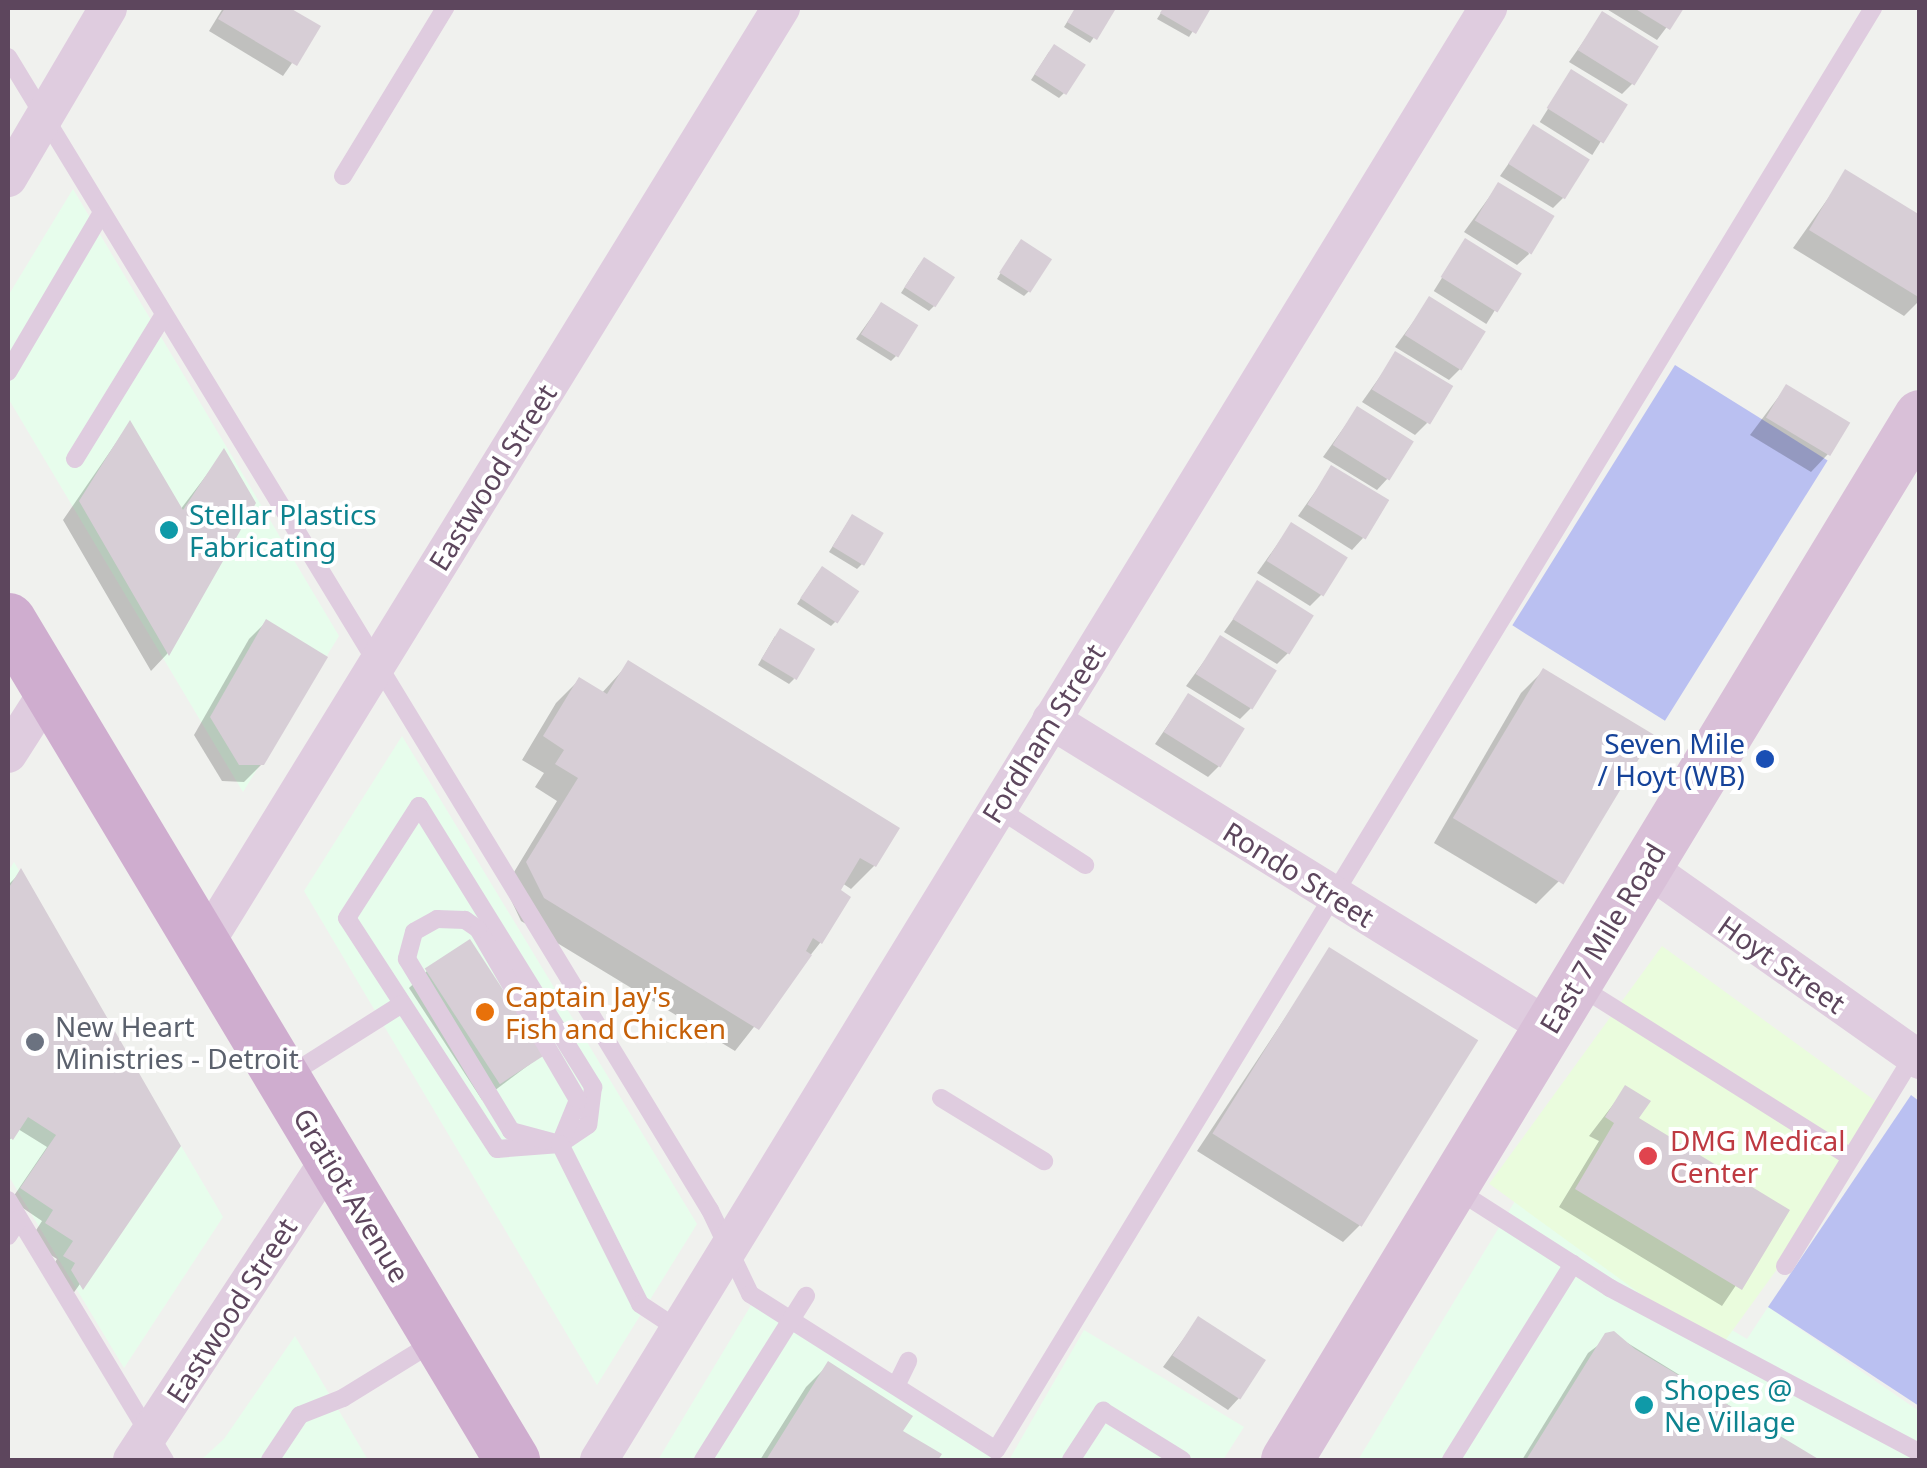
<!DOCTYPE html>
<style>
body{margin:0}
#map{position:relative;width:1927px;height:1468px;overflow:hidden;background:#f0f1ee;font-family:"Noto Sans",sans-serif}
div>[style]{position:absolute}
.commercial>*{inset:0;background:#e7fdec}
.medical>*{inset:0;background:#eafcdd;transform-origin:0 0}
.green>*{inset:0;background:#bac0f1;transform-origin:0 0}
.shadow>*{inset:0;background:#0003;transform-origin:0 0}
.building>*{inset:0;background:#d7ced6;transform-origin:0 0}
.lane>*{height:18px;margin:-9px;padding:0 9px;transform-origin:9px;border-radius:9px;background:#dfccdf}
.street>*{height:38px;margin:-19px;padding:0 19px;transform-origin:19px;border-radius:19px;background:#dfccdf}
.secondary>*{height:52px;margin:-26px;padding:0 26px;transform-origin:26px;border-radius:26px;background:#d9c0d8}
.primary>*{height:55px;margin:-27.5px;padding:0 27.5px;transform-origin:27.5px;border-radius:27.5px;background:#cfadcf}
.dots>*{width:28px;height:28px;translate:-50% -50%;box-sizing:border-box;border:5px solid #fff;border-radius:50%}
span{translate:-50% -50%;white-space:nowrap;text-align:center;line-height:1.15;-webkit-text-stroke:8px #fff;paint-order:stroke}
.street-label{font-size:28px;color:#5d465d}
.culture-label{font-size:28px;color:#0d838f}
.left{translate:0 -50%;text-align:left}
.transit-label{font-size:28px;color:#164399}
.right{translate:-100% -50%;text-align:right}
.food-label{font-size:28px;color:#c56008}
.worship-label{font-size:28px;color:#5b616d}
.health-label{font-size:28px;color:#be3a42}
.frame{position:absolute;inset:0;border:10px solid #5d465d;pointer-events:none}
</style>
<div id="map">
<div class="commercial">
<i style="clip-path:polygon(73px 189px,339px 636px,243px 792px,8px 398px,8px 296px)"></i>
<i style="clip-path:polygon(402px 736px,697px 1224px,597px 1385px,304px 891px)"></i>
<i style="clip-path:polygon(14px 862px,223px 1217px,124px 1368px,8px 1175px,8px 872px)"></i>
<i style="clip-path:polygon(1515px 1201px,1747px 1339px,1768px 1307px,1919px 1411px,1919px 1460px,1358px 1460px)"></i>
<i style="clip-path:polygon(753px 1302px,997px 1460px,658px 1460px)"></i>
<i style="clip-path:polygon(1084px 1330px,1244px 1427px,1223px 1460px,1009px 1460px)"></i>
<i style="clip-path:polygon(295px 1336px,368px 1460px,201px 1460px,224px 1439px)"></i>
</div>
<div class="medical">
<i style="left:1662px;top:946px;width:283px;height:294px;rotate:36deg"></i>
</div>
<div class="green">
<i style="left:1675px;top:365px;width:180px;height:307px;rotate:32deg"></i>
<i style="clip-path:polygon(1911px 1095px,1919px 1101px,1919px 1406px,1768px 1307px)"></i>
</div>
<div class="shadow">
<i style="clip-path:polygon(223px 8px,285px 8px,317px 27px,283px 76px,209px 31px)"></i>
<i style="clip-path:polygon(1076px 8px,1112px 11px,1090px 43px,1064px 27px)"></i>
<i style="clip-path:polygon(1164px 8px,1208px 8px,1189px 37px,1157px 19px)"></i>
<i style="clip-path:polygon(1605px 8px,1681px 8px,1657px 40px)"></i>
<i style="clip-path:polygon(1603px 14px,1633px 83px,1622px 94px,1569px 62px)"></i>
<i style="clip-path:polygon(1049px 52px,1064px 93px,1059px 98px,1031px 80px)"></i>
<i style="left:1571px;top:72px;width:62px;height:59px;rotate:32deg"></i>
<i style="clip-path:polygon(1534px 127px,1564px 197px,1553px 208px,1500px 176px)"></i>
<i style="clip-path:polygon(1846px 173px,1920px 218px,1920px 300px,1904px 316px,1793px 248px)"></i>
<i style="clip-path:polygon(1498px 185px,1529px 254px,1517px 265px,1464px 232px)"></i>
<i style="left:1465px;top:241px;width:62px;height:59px;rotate:32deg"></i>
<i style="clip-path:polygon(1016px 247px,1029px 291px,1024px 296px,997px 279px)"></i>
<i style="clip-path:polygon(919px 265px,934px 306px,929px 311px,901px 293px)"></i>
<i style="clip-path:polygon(1430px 299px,1460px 369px,1449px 380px,1395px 347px)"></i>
<i style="clip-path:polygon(876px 311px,896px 356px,891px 361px,856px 339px)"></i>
<i style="clip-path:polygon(1396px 354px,1427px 423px,1415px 435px,1362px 402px)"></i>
<i style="clip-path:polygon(1786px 387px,1828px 454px,1811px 472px,1750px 435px)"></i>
<i style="clip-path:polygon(1357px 409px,1388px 478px,1377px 490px,1323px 457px)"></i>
<i style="clip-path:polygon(129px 424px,180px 510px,224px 452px,253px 504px,167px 654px,151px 671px,63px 520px)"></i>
<i style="clip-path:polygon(1332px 468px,1363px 538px,1352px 550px,1298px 516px)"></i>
<i style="clip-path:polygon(848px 522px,862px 564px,857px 569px,829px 552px)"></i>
<i style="clip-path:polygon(1291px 525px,1322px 594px,1310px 606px,1257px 573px)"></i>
<i style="clip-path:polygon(817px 574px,836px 621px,831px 626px,797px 604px)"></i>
<i style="clip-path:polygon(1258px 584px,1288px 653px,1277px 664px,1224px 632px)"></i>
<i style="clip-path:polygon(266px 622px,262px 764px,244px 782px,222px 781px,194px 735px,249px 639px)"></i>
<i style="clip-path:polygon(775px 636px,794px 679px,789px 684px,758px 665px)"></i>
<i style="clip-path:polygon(1221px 638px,1252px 707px,1240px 719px,1186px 686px)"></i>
<i style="clip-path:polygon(629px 663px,896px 828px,874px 866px,851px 889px,842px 883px,838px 891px,848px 897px,820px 943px,735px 1051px,521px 921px,505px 887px,557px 801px,535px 787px,544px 773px,522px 760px,556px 703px,579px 680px,601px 694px)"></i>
<i style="clip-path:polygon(1543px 671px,1559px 881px,1536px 904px,1434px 843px,1521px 693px)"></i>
<i style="clip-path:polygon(1188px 696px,1219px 766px,1208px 777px,1155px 744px)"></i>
<i style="clip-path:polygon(21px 872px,178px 1146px,65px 1305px,48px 1274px,57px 1259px,29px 1241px,42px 1221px,11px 1200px,47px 1147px,18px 1129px,8px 1142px,8px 885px)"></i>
<i style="clip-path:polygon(1330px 950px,1360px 1225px,1343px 1242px,1197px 1151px)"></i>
<i style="clip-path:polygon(427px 971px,542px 1055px,482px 1100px,409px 988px)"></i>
<i style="clip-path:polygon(1625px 1089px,1636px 1119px,1786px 1211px,1722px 1306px,1559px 1207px,1599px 1141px,1589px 1136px)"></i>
<i style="clip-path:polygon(1198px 1319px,1239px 1398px,1228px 1410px,1163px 1367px)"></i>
<i style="clip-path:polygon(1613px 1334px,1818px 1460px,1522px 1460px,1588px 1353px)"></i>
<i style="clip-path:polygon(829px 1364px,900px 1432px,938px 1455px,935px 1460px,760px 1460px,806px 1387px)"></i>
</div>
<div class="building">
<i style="clip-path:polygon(225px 8px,290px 8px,321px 26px,297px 66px,218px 19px)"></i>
<i style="clip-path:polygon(1075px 8px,1111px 8px,1115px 10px,1097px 40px,1067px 22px)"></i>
<i style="clip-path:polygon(1163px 8px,1211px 8px,1196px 34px,1160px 13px)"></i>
<i style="clip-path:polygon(1634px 8px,1684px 8px,1670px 30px)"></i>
<i style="left:1602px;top:11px;width:67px;height:46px;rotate:32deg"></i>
<i style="left:1054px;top:44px;width:38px;height:36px;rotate:33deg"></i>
<i style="left:1571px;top:69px;width:67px;height:46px;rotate:32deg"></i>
<i style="left:1533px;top:124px;width:67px;height:47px;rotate:32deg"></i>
<i style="clip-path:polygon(1845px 169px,1920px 215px,1920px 298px,1809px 230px)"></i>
<i style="left:1498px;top:182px;width:66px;height:45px;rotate:31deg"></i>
<i style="left:1465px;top:238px;width:67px;height:46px;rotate:32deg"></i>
<i style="left:1021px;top:239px;width:37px;height:40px;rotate:33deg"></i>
<i style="left:924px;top:257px;width:37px;height:36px;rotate:33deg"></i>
<i style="left:1429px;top:296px;width:67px;height:46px;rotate:32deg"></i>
<i style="left:881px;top:302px;width:44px;height:38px;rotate:32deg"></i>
<i style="left:1395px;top:351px;width:68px;height:45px;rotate:31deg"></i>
<i style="left:1786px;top:384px;width:75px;height:39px;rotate:31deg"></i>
<i style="left:1357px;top:406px;width:67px;height:46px;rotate:32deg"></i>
<i style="clip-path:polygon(130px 420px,183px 510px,224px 448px,256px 503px,169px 656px,79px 501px)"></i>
<i style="left:1331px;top:465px;width:68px;height:46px;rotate:31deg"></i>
<i style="left:852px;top:514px;width:37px;height:38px;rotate:31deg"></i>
<i style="left:1291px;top:522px;width:67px;height:46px;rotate:32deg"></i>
<i style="left:822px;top:566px;width:45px;height:39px;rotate:34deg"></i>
<i style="left:1257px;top:580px;width:67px;height:46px;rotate:32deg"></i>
<i style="clip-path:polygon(266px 619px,328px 657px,264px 765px,239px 765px,210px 717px)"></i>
<i style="left:780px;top:628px;width:41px;height:36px;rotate:31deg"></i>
<i style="left:1220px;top:635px;width:67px;height:46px;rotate:32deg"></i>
<i style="clip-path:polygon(628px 660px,900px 828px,876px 867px,860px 858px,841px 890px,851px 897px,822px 944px,813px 938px,806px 951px,812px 955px,759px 1030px,544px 898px,526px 862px,578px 778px,555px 764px,564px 750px,543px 736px,579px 677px,607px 694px)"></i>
<i style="left:1543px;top:668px;width:129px;height:175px;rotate:31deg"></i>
<i style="left:1188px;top:693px;width:67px;height:46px;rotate:32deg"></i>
<i style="clip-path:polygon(21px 868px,181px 1146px,83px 1290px,71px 1270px,75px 1263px,63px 1256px,73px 1241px,45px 1223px,53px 1210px,20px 1188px,56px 1135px,28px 1117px,13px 1140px,8px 1136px,8px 889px)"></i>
<i style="left:470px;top:939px;width:138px;height:54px;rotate:57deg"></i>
<i style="left:1329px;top:947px;width:176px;height:220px;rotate:32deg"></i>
<i style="clip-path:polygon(1625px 1085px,1651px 1101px,1639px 1118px,1790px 1210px,1742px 1290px,1575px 1189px,1614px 1123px,1605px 1117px)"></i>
<i style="left:1198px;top:1316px;width:81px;height:47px;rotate:33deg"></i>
<i style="clip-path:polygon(1614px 1331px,1635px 1349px,1820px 1460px,1526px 1460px,1605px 1333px)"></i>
<i style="clip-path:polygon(828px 1361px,913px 1416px,903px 1431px,942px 1454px,938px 1460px,766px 1460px)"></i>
</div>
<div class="lane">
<i style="left:8px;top:57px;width:1350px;rotate:58.67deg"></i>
<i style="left:710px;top:1210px;width:93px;rotate:64.5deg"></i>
<i style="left:750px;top:1294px;width:291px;rotate:32.4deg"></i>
<i style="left:996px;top:1450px;width:1688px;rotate:-58.69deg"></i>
<i style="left:343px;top:176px;width:197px;rotate:-58.7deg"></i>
<i style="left:8px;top:372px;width:181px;rotate:-59.5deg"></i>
<i style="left:75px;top:459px;width:168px;rotate:-58.4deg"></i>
<i style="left:419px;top:806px;width:331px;rotate:58.2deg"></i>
<i style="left:593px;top:1087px;width:38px;rotate:97deg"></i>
<i style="left:588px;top:1125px;width:34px;rotate:146deg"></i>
<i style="left:560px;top:1144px;width:63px;rotate:175.5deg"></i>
<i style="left:497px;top:1149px;width:275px;rotate:-123deg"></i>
<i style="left:347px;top:918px;width:133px;rotate:-57.3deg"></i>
<i style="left:997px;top:808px;width:105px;rotate:32.9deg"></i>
<i style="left:1579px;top:986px;width:321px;rotate:32.2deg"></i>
<i style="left:288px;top:1076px;width:135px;rotate:-32.3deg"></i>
<i style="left:941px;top:1098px;width:121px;rotate:31.5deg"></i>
<i style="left:560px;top:1144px;width:48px;rotate:-67.8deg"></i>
<i style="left:578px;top:1100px;width:198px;rotate:-120.3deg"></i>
<i style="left:478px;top:929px;width:16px;rotate:-145deg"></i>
<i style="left:465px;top:920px;width:28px;rotate:-178deg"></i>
<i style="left:437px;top:919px;width:26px;rotate:151deg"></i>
<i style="left:414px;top:932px;width:28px;rotate:105deg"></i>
<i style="left:407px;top:959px;width:201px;rotate:58.8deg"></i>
<i style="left:511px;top:1131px;width:51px;rotate:14.9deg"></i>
<i style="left:560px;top:1144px;width:179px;rotate:63.4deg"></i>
<i style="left:640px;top:1304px;width:45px;rotate:33.3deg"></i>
<i style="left:1457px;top:1190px;width:182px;rotate:32.6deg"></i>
<i style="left:1610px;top:1288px;width:351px;rotate:28deg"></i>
<i style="left:8px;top:1200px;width:304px;rotate:58.9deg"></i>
<i style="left:8px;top:1236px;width:20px;rotate:-57deg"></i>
<i style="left:1785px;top:1266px;width:246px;rotate:-58.6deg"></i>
<i style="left:896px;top:1386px;width:28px;rotate:-64deg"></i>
<i style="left:270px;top:1460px;width:54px;rotate:-56.3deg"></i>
<i style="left:300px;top:1415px;width:46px;rotate:-21.6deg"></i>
<i style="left:343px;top:1398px;width:107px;rotate:-31.6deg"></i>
<i style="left:703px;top:1460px;width:194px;rotate:-57.9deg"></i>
<i style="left:1071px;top:1460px;width:59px;rotate:-56.9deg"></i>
<i style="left:1103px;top:1411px;width:93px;rotate:31.8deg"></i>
<i style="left:1451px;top:1460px;width:231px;rotate:-58.1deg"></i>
</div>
<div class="street">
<i style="left:8px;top:178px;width:197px;rotate:-59.5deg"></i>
<i style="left:1051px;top:720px;width:584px;rotate:31.7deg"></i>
<i style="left:8px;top:754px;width:76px;rotate:-57.4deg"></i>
<i style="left:1645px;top:866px;width:337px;rotate:35.2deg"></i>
<i style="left:203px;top:947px;width:1103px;rotate:-58.39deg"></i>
<i style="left:132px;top:1460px;width:360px;rotate:-56.7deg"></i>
<i style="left:599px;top:1460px;width:1703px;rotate:-58.52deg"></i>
</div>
<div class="secondary">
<i style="left:1287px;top:1460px;width:1221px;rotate:-58.77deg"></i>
</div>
<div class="primary">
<i style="left:8px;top:620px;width:980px;rotate:59.04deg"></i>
</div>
<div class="dots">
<i style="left:169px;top:530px;background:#0f9aa8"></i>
<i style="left:1765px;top:759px;background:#1a4fb4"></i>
<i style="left:485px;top:1012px;background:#e8710a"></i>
<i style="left:35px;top:1042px;background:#6b7280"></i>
<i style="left:1648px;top:1156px;background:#e0444e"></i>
<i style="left:1644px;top:1405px;background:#0f9aa8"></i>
</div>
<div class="street-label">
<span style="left:492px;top:477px;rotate:-58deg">Eastwood Street</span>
<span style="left:1043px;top:733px;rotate:-58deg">Fordham Street</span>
<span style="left:1299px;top:874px;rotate:32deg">Rondo Street</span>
<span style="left:1602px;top:938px;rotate:-59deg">East 7 Mile Road</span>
<span style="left:1782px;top:964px;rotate:35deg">Hoyt Street</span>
<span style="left:352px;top:1195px;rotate:59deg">Gratiot Avenue</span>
<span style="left:231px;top:1310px;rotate:-57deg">Eastwood Street</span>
</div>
<div class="culture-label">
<span class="left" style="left:189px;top:530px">Stellar Plastics<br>Fabricating</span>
<span class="left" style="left:1664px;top:1405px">Shopes @<br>Ne Village</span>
</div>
<div class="transit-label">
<span class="right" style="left:1745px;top:759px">Seven Mile<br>/ Hoyt (WB)</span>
</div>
<div class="food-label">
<span class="left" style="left:505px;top:1012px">Captain Jay's<br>Fish and Chicken</span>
</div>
<div class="worship-label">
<span class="left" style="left:55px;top:1042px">New Heart<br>Ministries - Detroit</span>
</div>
<div class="health-label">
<span class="left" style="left:1670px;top:1156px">DMG Medical<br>Center</span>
</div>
<div class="frame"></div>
</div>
